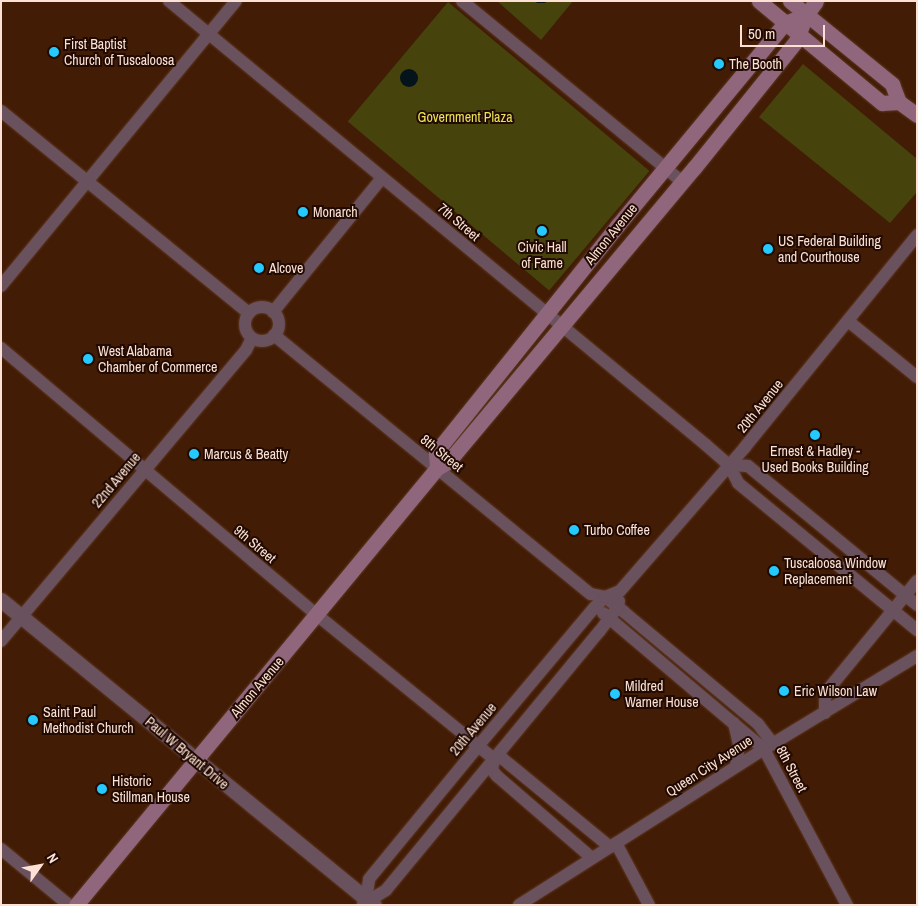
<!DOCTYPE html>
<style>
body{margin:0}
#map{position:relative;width:918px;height:906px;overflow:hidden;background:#431c05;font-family:"Archivo Narrow",sans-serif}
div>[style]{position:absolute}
.green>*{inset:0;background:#46430d;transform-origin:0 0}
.water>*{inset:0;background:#05141b}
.round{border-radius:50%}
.stream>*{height:3px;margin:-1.5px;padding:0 1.5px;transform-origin:1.5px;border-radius:1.5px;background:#05141b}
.roads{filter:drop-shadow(0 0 1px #5d3822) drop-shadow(0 0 1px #5d3822)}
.minor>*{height:12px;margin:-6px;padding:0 6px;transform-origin:6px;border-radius:6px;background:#6a515e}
.minor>.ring{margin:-6px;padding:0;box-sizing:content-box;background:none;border:12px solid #6a515e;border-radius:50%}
.tertiary>*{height:15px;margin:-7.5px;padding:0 7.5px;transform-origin:7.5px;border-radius:7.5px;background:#6a515e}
.secondary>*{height:15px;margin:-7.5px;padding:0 7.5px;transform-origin:7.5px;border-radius:7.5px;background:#8f667b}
.dots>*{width:14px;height:14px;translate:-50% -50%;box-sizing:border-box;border:2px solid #200a02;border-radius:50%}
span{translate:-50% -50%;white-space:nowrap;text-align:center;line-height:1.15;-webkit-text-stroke:4px #200a02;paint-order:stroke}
.poi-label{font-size:14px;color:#fce1d4}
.left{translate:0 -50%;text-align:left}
.park-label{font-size:14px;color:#ebe455}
.street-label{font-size:14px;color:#fce1d4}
.frame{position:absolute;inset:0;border:2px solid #fce1d4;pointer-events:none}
.north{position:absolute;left:15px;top:841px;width:50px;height:50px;-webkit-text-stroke:4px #200a02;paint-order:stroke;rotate:58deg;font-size:14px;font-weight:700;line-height:20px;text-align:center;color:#fce1d4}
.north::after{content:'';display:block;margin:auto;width:18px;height:22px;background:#fce1d4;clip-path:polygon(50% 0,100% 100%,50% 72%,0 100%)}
.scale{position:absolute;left:740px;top:25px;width:85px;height:22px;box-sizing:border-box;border:2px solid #fce1d4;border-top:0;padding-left:6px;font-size:15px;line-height:18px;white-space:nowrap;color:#fce1d4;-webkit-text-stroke:4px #200a02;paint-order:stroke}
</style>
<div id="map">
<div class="green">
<i style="clip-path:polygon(497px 1px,573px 1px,541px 40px)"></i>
<i style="left:448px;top:2px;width:263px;height:156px;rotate:40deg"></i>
<i style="clip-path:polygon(803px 64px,917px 159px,917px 192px,890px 223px,759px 117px)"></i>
</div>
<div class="water">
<i class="round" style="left:400px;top:69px;width:18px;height:18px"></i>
</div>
<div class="stream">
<i style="left:537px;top:1px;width:7px"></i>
</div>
<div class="roads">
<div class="minor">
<i style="left:169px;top:1px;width:697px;rotate:39.58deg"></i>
<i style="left:706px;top:445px;width:30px;rotate:41deg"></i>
<i style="left:729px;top:465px;width:20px;rotate:63deg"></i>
<i style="left:738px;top:483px;width:232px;rotate:39.4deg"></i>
<i style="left:462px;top:1px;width:285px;rotate:39.4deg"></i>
<i style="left:1px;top:111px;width:320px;rotate:39.2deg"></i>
<i style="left:1px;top:286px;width:369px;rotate:-50.5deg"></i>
<i class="ring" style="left:245px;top:307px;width:22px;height:22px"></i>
<i style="left:273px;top:312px;width:173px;rotate:-50.9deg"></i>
<i style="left:848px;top:321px;width:89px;rotate:39.1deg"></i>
<i style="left:274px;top:335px;width:409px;rotate:39.3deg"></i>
<i style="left:591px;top:594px;width:14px;rotate:12deg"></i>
<i style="left:605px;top:597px;width:24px;rotate:38deg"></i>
<i style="left:624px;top:612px;width:175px;rotate:39.9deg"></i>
<i style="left:758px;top:724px;width:25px;rotate:53deg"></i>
<i style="left:1px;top:348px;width:414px;rotate:40.2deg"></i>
<i style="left:317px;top:615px;width:228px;rotate:39.1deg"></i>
<i style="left:494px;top:759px;width:8px;rotate:-7deg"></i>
<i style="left:502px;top:758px;width:9px;rotate:41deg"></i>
<i style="left:509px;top:764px;width:131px;rotate:39.4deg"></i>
<i style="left:729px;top:465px;width:19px;rotate:3deg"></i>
<i style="left:748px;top:466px;width:219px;rotate:39.4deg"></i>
<i style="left:603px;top:613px;width:211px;rotate:40.2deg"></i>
<i style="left:764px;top:749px;width:177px;rotate:62deg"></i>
<i style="left:1px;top:641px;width:380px;rotate:-49.9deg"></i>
<i style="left:246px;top:350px;width:13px;rotate:-63deg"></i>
<i style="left:825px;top:713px;width:15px;rotate:-90deg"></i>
<i style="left:825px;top:698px;width:13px;rotate:-63deg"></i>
<i style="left:831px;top:686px;width:136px;rotate:-50.7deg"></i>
<i style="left:734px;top:723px;width:23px;rotate:77deg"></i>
<i style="left:739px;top:745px;width:21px;rotate:98deg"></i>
<i style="left:494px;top:759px;width:11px;rotate:100deg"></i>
<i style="left:492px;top:770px;width:8px;rotate:50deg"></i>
<i style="left:497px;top:776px;width:125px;rotate:40.8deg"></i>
<i style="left:616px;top:843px;width:70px;rotate:62deg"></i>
<i style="left:1px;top:849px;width:88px;rotate:39.5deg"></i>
<i style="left:366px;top:899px;width:20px;rotate:-81deg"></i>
<i style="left:369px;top:879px;width:173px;rotate:-50.6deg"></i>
<i style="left:479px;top:745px;width:180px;rotate:-50deg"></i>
<i style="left:595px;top:607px;width:14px;rotate:-45deg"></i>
<i style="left:605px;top:597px;width:16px;rotate:-22deg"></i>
<i style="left:620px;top:591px;width:191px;rotate:-49deg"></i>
<i style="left:745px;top:447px;width:273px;rotate:-50.9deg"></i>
<i style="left:363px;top:904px;width:27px;rotate:-31deg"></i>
<i style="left:386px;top:890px;width:335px;rotate:-50.5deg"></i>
<i style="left:599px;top:632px;width:31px;rotate:-53deg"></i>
<i style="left:618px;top:607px;width:6px;rotate:-81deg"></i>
<i style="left:519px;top:905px;width:290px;rotate:-32.5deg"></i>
<i style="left:764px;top:749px;width:179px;rotate:-31.3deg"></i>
</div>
<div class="tertiary">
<i style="left:1px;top:600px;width:482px;rotate:39.3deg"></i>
</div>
<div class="secondary">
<i style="left:759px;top:1px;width:160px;rotate:39.7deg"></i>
<i style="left:882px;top:103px;width:17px;rotate:-3deg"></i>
<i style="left:790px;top:1px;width:132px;rotate:39.1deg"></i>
<i style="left:892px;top:84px;width:19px;rotate:69deg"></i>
<i style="left:899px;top:102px;width:22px;rotate:36deg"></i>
<i style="left:437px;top:468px;width:16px;rotate:-94deg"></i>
<i style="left:436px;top:452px;width:290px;rotate:-51.3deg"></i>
<i style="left:617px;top:226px;width:264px;rotate:-50.4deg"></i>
<i style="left:785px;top:23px;width:22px;rotate:-21deg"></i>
<i style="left:76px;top:905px;width:567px;rotate:-50.44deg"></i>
<i style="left:437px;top:468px;width:13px;rotate:-29deg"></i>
<i style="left:448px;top:462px;width:383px;rotate:-50.1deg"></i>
<i style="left:694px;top:168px;width:163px;rotate:-51.2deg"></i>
<i style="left:796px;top:41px;width:28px;rotate:-69deg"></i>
<i style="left:806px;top:15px;width:17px;rotate:-54deg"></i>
</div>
</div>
<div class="dots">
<i style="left:54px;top:52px;background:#24c9fe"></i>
<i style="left:719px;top:64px;background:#24c9fe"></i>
<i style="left:303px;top:212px;background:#24c9fe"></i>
<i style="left:542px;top:231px;background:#24c9fe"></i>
<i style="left:768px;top:249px;background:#24c9fe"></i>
<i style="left:259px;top:268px;background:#24c9fe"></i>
<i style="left:88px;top:359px;background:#24c9fe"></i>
<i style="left:815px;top:435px;background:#24c9fe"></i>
<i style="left:194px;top:454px;background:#24c9fe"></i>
<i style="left:574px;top:530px;background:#24c9fe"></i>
<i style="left:774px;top:571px;background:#24c9fe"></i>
<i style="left:784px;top:691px;background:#24c9fe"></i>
<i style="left:615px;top:694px;background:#24c9fe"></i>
<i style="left:33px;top:720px;background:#24c9fe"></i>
<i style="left:102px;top:789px;background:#24c9fe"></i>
</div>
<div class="poi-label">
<span class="left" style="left:64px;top:52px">First Baptist<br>Church of Tuscaloosa</span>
<span class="left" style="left:729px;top:64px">The Booth</span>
<span class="left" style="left:313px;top:212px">Monarch</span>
<span class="left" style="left:778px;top:249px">US Federal Building<br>and Courthouse</span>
<span style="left:542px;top:255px">Civic Hall<br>of Fame</span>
<span class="left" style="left:269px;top:268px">Alcove</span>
<span class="left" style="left:98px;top:359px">West Alabama<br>Chamber of Commerce</span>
<span style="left:815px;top:459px">Ernest &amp; Hadley -<br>Used Books Building</span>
<span class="left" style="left:204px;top:454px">Marcus &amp; Beatty</span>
<span class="left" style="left:584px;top:530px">Turbo Coffee</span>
<span class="left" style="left:784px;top:571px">Tuscaloosa Window<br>Replacement</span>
<span class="left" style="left:625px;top:694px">Mildred<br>Warner House</span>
<span class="left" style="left:794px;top:691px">Eric Wilson Law</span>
<span class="left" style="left:43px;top:720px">Saint Paul<br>Methodist Church</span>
<span class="left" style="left:112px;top:789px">Historic<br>Stillman House</span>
</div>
<div class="park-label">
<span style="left:465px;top:117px">Government Plaza</span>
</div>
<div class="street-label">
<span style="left:459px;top:222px;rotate:40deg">7th Street</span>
<span style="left:611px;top:234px;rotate:-51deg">Almon Avenue</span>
<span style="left:760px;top:406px;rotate:-51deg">20th Avenue</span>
<span style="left:442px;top:453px;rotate:39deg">8th Street</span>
<span style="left:116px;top:480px;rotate:-50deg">22nd Avenue</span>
<span style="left:255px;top:544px;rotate:40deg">9th Street</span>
<span style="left:257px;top:687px;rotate:-50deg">Almon Avenue</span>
<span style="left:473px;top:729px;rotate:-50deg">20th Avenue</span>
<span style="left:187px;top:753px;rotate:40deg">Paul W Bryant Drive</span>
<span style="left:709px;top:766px;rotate:-33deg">Queen City Avenue</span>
<span style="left:792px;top:769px;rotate:62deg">8th Street</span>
</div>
<div class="frame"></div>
<div class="north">N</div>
<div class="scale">50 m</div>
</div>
